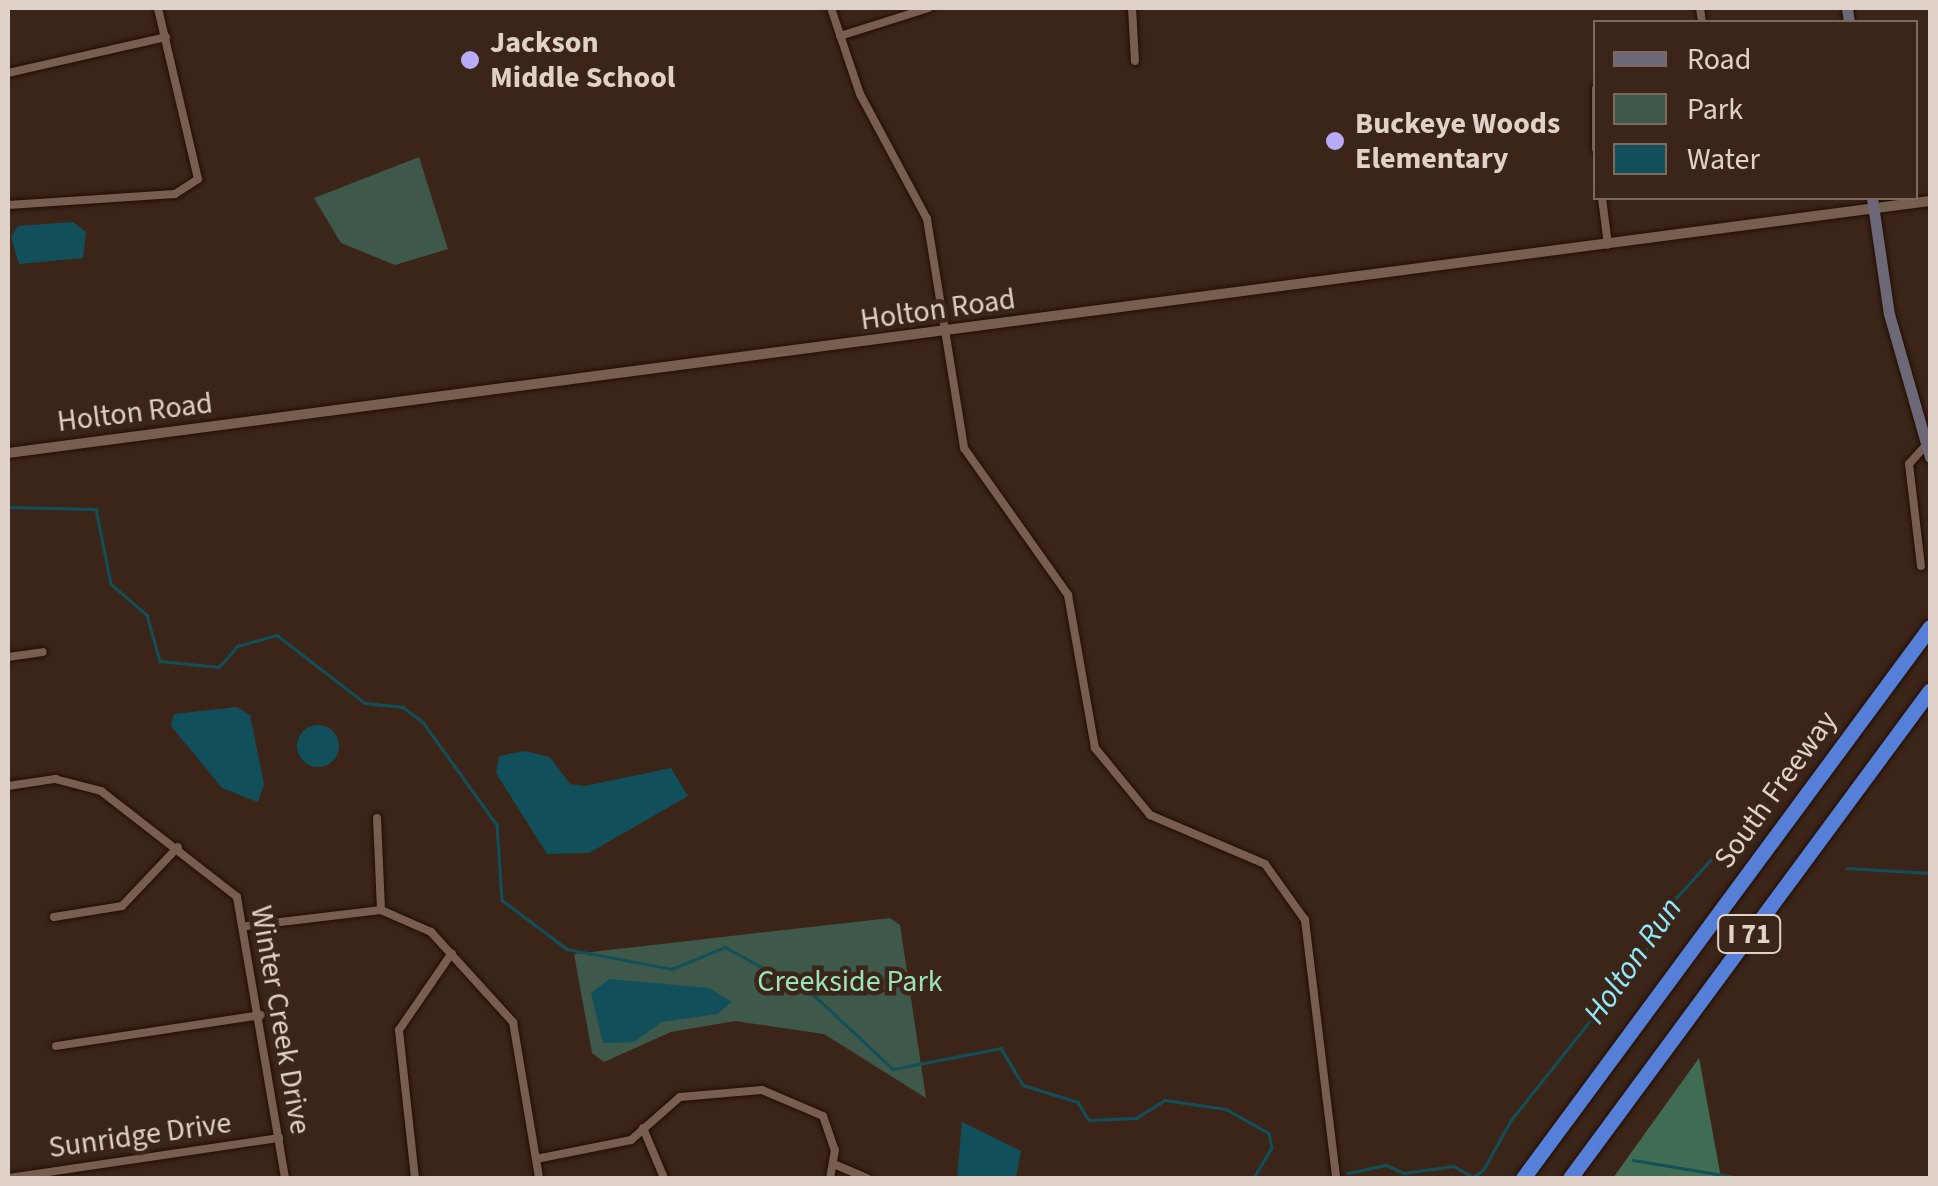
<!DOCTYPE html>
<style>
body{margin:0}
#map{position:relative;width:1938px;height:1186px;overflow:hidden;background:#3b2518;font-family:"Source Sans 3",sans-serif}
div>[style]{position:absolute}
.green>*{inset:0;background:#3e5849}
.forest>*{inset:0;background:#406c54}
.water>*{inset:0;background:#11505b}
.round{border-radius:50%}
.stream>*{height:2.5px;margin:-1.25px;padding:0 1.25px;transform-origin:1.25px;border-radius:1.25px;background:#11505b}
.roads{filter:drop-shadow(0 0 2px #210d03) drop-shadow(0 0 2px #210d03)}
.minor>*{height:8px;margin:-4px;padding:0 4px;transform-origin:4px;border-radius:4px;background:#775e50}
.tertiary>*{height:10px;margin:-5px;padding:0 5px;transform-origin:5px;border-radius:5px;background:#775e50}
.secondary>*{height:11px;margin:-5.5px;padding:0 5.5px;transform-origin:5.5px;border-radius:5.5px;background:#6d6878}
.motorway>*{height:15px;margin:-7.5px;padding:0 7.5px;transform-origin:7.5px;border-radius:7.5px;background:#567fd7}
.dots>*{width:28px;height:28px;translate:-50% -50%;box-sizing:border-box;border:5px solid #3b2518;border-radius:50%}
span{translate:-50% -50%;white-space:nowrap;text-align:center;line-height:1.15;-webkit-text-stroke:9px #3b2518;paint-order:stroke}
.shield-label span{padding:2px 8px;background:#3b2518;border:2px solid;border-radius:8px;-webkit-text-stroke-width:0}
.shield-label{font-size:28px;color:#e0d1c9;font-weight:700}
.poi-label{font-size:30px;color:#e0d1c9;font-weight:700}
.left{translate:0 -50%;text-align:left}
.street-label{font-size:30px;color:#e0d1c9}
.park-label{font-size:30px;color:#9be4bb}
.water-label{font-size:32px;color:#8eebff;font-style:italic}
.frame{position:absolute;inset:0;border:10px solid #e0d1c9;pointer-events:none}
.legend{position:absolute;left:1593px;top:20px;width:325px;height:180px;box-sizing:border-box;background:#3b2518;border:2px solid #7d6a5f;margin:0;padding:12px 18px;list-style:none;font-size:30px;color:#e0d1c9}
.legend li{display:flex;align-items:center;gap:20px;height:50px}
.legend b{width:50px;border:2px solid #7d6a5f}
</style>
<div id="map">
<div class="green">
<i style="clip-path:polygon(419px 157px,448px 249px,395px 265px,341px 243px,314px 198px)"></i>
<i style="clip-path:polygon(890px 918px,900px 925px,926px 1098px,824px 1034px,735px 1021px,671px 1032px,604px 1062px,592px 1053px,574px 954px)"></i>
</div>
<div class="forest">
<i style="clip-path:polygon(1699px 1058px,1721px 1178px,1613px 1178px)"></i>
</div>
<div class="water">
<i style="clip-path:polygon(73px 222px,86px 232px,83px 258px,19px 264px,11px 237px,18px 226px)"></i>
<i style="clip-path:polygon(237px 707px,250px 715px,264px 784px,258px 802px,222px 788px,171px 726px,174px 714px)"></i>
<i class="round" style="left:297px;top:725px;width:42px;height:42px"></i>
<i style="clip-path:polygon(525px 751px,550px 757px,570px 784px,585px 786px,671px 768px,688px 796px,589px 853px,547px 854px,496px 773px,499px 756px)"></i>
<i style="clip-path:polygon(609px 979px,709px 988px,732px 1002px,717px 1014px,662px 1022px,634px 1042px,603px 1043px,591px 993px)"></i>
<i style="clip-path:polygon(962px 1122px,1021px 1151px,1016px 1178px,957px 1178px)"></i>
</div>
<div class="stream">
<i style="left:8px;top:507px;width:88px;rotate:1.3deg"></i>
<i style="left:96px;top:509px;width:76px;rotate:78.7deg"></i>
<i style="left:111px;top:584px;width:48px;rotate:40.7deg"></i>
<i style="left:147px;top:615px;width:48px;rotate:74.2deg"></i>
<i style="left:160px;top:661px;width:59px;rotate:5.8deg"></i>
<i style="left:219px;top:667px;width:28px;rotate:-49deg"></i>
<i style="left:237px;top:646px;width:41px;rotate:-15.4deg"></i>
<i style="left:277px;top:635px;width:111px;rotate:37.7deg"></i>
<i style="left:365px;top:703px;width:38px;rotate:6deg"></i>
<i style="left:403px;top:707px;width:25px;rotate:37deg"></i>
<i style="left:423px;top:722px;width:127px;rotate:54.3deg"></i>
<i style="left:497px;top:825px;width:75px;rotate:86.2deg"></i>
<i style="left:502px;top:900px;width:81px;rotate:37deg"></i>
<i style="left:567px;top:949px;width:107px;rotate:10.8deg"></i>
<i style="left:672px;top:969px;width:57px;rotate:-22.5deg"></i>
<i style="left:725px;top:947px;width:102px;rotate:28.6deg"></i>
<i style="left:815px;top:996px;width:107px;rotate:43.1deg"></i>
<i style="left:893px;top:1069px;width:110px;rotate:-11deg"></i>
<i style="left:1001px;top:1048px;width:43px;rotate:59.3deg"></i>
<i style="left:1023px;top:1085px;width:58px;rotate:17.2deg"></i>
<i style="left:1078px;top:1102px;width:21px;rotate:59deg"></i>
<i style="left:1089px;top:1120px;width:47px;rotate:-2.4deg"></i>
<i style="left:1136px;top:1118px;width:34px;rotate:-32deg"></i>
<i style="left:1165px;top:1100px;width:62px;rotate:8.4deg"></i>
<i style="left:1226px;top:1109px;width:49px;rotate:29.2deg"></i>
<i style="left:1269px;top:1133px;width:15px;rotate:79deg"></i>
<i style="left:1272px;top:1148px;width:35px;rotate:121deg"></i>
<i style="left:1847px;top:868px;width:83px;rotate:3.4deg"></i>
<i style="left:1633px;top:1160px;width:109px;rotate:9.5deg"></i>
<i style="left:1348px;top:1173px;width:39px;rotate:-12deg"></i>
<i style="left:1386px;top:1165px;width:20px;rotate:24deg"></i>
<i style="left:1404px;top:1173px;width:50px;rotate:-8deg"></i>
<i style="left:1454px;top:1166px;width:22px;rotate:30deg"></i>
<i style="left:1473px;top:1177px;width:12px;rotate:-35deg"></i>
<i style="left:1483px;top:1170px;width:57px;rotate:-60.8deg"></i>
<i style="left:1511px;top:1120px;width:251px;rotate:-51.5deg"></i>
<i style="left:1667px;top:924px;width:28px;rotate:-71deg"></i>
<i style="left:1676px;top:898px;width:88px;rotate:-47.8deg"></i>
</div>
<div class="roads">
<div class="minor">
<i style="left:831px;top:8px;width:91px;rotate:71.4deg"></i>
<i style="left:860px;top:94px;width:142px;rotate:61.8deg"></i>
<i style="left:927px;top:219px;width:232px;rotate:80.8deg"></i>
<i style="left:964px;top:448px;width:180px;rotate:54.7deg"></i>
<i style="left:1068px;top:595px;width:155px;rotate:80deg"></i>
<i style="left:1095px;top:748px;width:87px;rotate:50.6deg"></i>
<i style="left:1150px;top:815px;width:125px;rotate:23.1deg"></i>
<i style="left:1265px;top:864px;width:69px;rotate:54.5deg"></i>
<i style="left:1305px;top:920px;width:260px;rotate:83.1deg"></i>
<i style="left:1132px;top:8px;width:53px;rotate:86.8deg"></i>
<i style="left:1700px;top:8px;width:14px;rotate:82deg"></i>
<i style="left:840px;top:36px;width:93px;rotate:-17.5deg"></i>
<i style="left:8px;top:73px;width:162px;rotate:-12.8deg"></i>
<i style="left:1596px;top:89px;width:60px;rotate:90deg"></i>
<i style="left:1602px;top:198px;width:47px;rotate:82.7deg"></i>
<i style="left:8px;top:205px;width:167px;rotate:-3.8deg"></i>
<i style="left:175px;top:194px;width:27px;rotate:-33deg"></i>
<i style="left:198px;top:179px;width:176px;rotate:-103.2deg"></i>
<i style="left:1921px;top:566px;width:103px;rotate:-96.7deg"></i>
<i style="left:1909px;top:464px;width:25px;rotate:-48deg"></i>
<i style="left:8px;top:657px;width:35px;rotate:-8deg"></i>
<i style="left:8px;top:786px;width:48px;rotate:-8.5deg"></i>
<i style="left:55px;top:779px;width:48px;rotate:14.6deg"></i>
<i style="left:101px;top:791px;width:172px;rotate:37.9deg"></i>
<i style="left:237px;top:897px;width:285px;rotate:80.3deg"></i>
<i style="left:377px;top:818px;width:92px;rotate:87.5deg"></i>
<i style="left:54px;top:917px;width:69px;rotate:-9.2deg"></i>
<i style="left:122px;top:906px;width:81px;rotate:-46.5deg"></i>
<i style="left:247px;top:926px;width:135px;rotate:-6.8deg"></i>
<i style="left:381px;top:910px;width:55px;rotate:23.7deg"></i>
<i style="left:431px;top:932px;width:122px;rotate:47.7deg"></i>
<i style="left:513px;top:1022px;width:158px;rotate:80.5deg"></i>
<i style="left:56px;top:1046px;width:207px;rotate:-8.6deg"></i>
<i style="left:643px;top:1128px;width:54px;rotate:67.2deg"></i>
<i style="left:536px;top:1159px;width:97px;rotate:-11.3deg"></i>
<i style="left:631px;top:1140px;width:65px;rotate:-41.3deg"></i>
<i style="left:680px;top:1097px;width:82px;rotate:-4.9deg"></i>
<i style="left:762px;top:1090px;width:66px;rotate:23.1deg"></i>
<i style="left:823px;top:1116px;width:36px;rotate:71deg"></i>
<i style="left:835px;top:1150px;width:28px;rotate:100deg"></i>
<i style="left:836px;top:1165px;width:34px;rotate:23deg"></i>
<i style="left:8px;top:1178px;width:274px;rotate:-8.4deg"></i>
<i style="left:415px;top:1178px;width:149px;rotate:-96.2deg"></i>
<i style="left:399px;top:1030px;width:93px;rotate:-55.5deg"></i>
</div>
<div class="tertiary">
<i style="left:8px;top:453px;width:1938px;rotate:-7.47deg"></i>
</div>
<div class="secondary">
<i style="left:1847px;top:8px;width:14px;rotate:82deg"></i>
<i style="left:1872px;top:198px;width:117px;rotate:81.7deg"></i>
<i style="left:1889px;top:314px;width:149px;rotate:74deg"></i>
</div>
<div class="motorway">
<i style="left:1523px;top:1178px;width:685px;rotate:-53.55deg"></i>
<i style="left:1570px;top:1178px;width:606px;rotate:-53.58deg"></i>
</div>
</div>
<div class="dots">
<i style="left:470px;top:60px;background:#b8abf7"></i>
<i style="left:1335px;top:141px;background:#b8abf7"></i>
</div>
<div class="shield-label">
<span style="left:1749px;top:934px">I 71</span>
</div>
<div class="poi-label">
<span class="left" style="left:490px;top:60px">Jackson<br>Middle School</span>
<span class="left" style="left:1355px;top:141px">Buckeye Woods<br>Elementary</span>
</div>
<div class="street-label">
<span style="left:938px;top:310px;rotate:-8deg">Holton Road</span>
<span style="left:135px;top:413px;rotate:-7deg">Holton Road</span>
<span style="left:1776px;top:790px;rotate:-54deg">South Freeway</span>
<span style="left:280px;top:1020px;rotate:80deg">Winter Creek Drive</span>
<span style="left:140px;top:1136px;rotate:-8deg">Sunridge Drive</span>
</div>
<div class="park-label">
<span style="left:850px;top:982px">Creekside Park</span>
</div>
<div class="water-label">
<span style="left:1633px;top:961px;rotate:-55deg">Holton Run</span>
</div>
<div class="frame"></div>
<ul class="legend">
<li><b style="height:12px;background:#6d6878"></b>Road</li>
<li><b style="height:28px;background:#3e5849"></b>Park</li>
<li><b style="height:28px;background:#11505b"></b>Water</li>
</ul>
</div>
